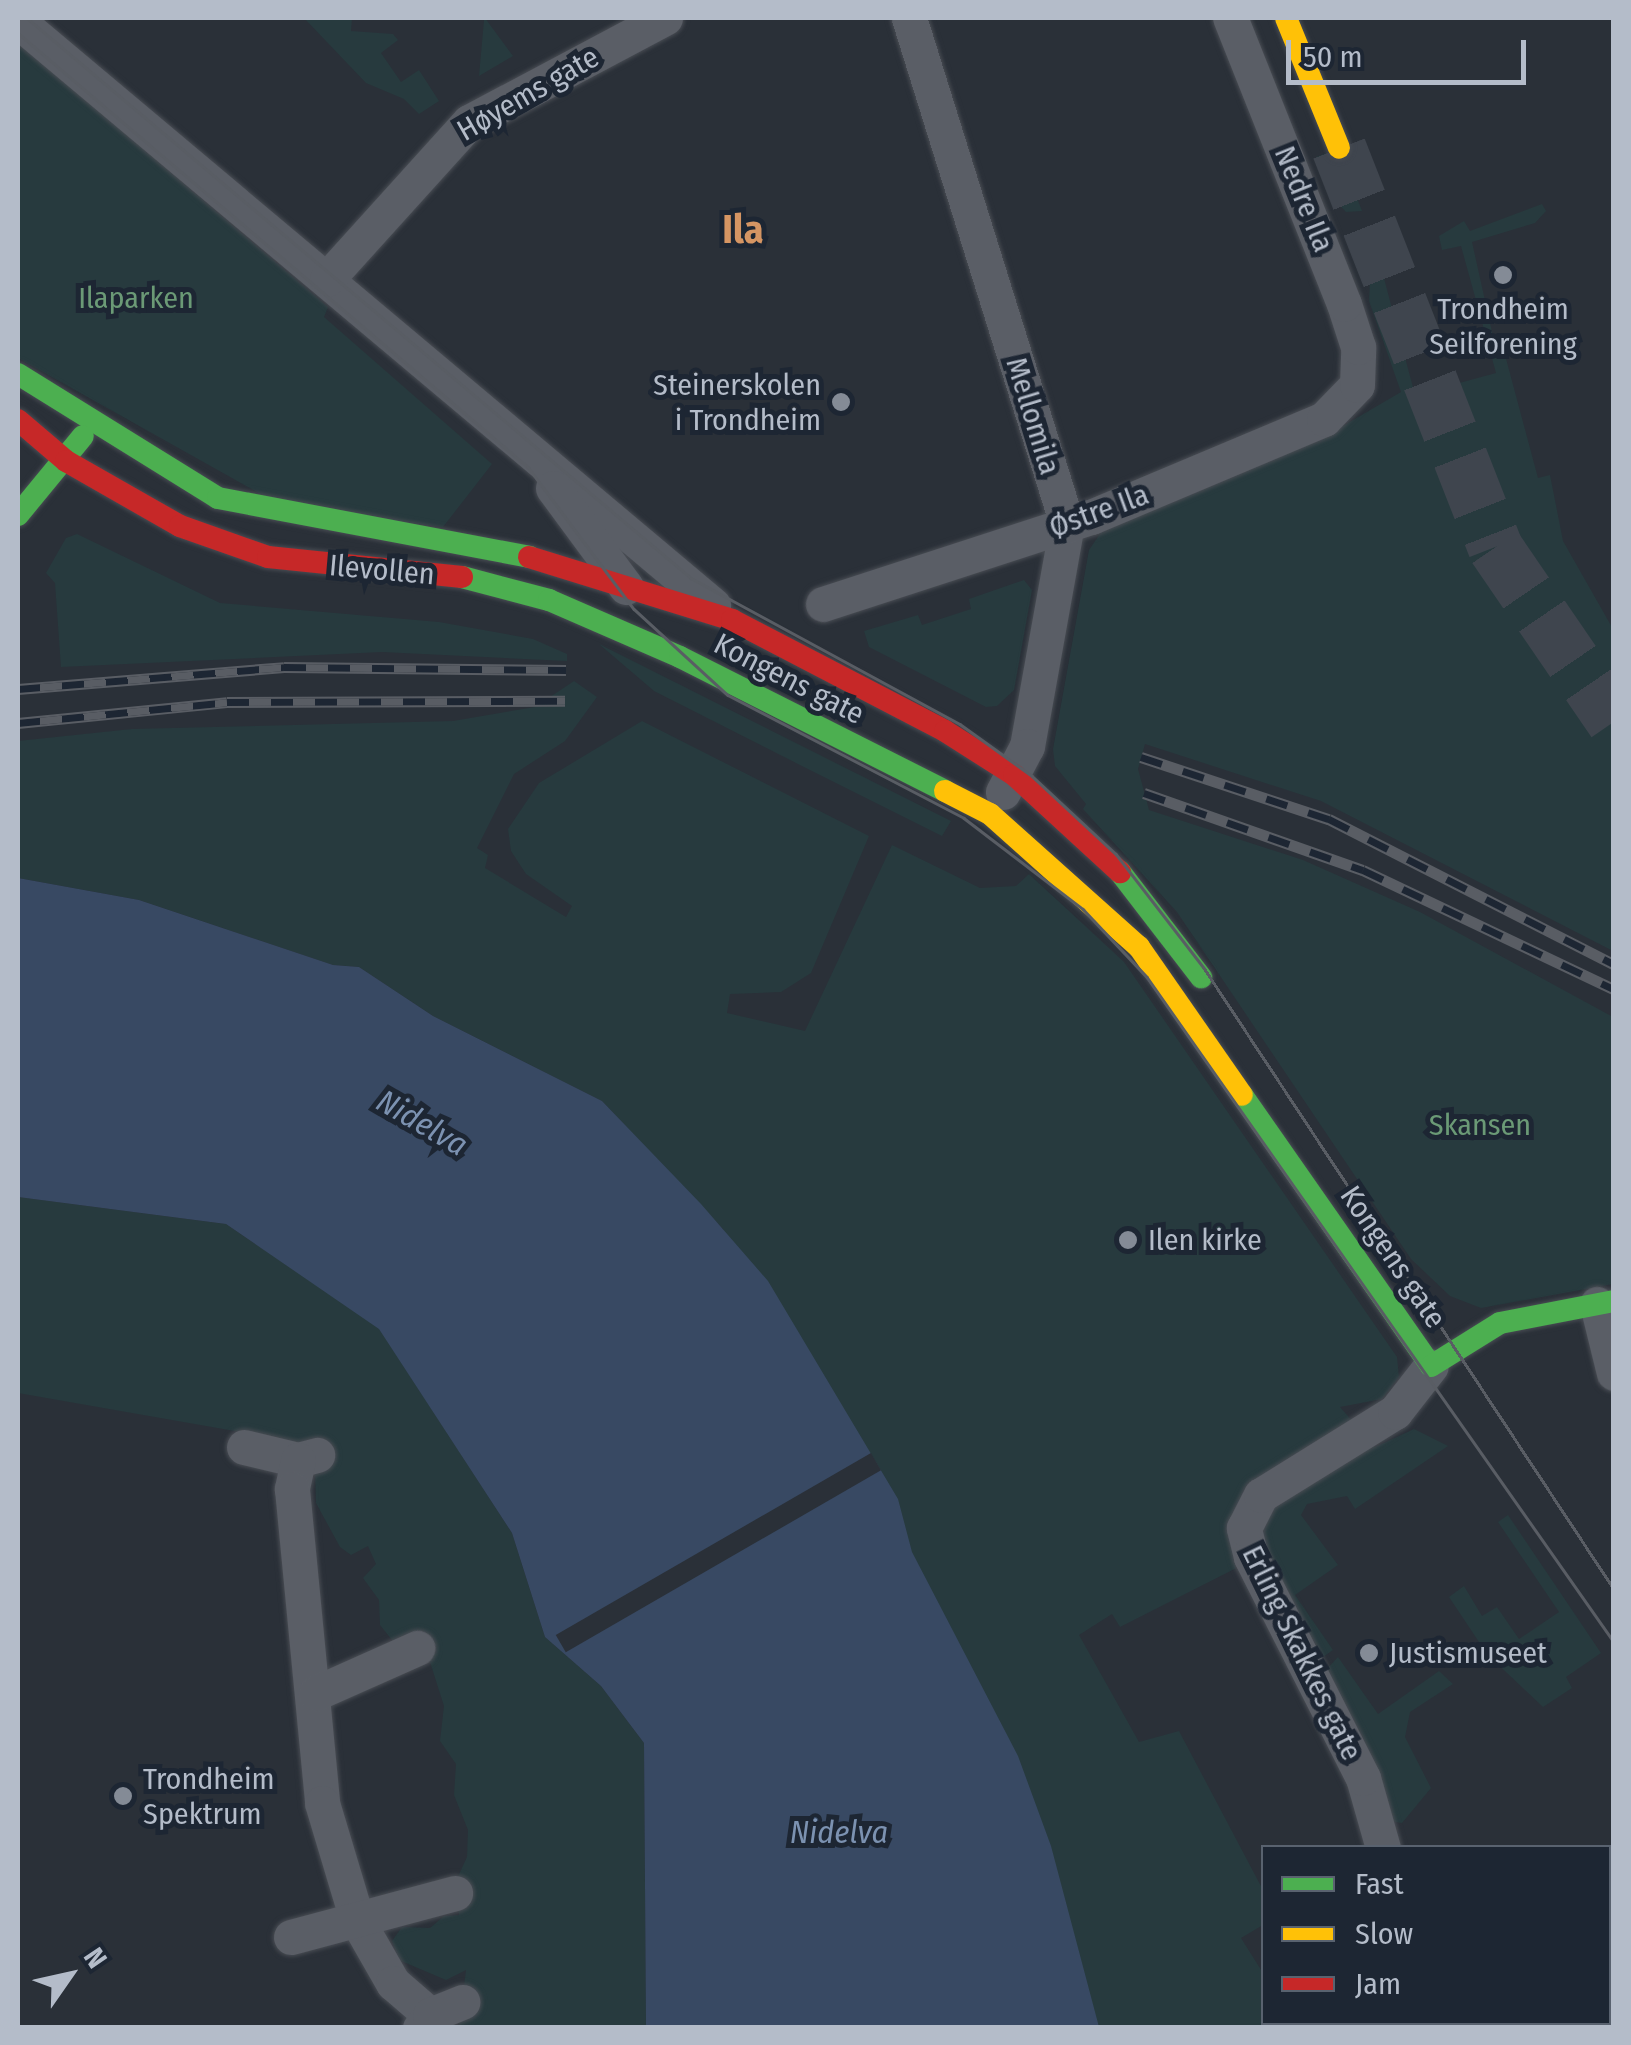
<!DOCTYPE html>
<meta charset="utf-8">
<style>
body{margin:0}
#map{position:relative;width:1631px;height:2045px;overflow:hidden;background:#2a3038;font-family:"Fira Sans Condensed",sans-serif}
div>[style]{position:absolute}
.green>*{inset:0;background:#273a3e}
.water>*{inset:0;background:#384963}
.pier>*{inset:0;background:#2a3038;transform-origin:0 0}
.highway-tunnel>*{height:55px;margin-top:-27.5px;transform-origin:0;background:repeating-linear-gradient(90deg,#3f454e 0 55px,transparent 0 83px)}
.roads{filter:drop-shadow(0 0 2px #484c53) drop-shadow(0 0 2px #484c53)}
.street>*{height:35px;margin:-17.5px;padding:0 17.5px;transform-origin:17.5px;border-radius:17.5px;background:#5a5e66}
.fast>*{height:22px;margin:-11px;padding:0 11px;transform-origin:11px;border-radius:11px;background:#4caf50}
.slow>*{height:22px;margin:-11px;padding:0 11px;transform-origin:11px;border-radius:11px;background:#ffc107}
.jam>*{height:22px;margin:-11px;padding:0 11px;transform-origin:11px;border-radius:11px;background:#c62828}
.tram>*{height:2.5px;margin:-1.25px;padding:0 1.25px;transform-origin:1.25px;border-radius:1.25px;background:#595d64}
.rail>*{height:11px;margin-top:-5.5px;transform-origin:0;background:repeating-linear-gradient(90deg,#1d2633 0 22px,#595d64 0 44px);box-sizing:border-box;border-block:2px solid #595d64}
.dots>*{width:28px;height:28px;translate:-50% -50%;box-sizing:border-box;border:5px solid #1d2633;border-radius:50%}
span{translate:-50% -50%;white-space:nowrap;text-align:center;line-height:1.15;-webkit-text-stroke:10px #1d2633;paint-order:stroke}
.street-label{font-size:30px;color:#b4bcc9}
.park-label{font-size:30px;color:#6b9a76}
.poi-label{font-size:30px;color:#b4bcc9}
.right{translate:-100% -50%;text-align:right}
.left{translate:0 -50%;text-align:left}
.water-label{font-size:32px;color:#7c92b1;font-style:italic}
.district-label{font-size:40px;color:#d59563;font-weight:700}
.frame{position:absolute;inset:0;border:20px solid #b4bcc9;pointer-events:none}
.legend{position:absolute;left:1261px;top:1845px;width:350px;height:180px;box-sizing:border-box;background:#1d2633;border:2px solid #59626f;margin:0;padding:12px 18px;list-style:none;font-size:30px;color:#b4bcc9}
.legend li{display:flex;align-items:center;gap:20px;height:50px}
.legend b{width:50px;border:2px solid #59626f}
.north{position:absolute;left:20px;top:1925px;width:100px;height:100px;-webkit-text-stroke:8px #1d2633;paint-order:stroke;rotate:56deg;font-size:28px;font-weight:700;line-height:40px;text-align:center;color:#b4bcc9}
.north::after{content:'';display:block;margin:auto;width:35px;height:45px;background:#b4bcc9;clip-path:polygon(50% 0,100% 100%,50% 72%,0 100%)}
.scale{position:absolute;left:1286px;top:40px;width:240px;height:45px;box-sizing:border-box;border:5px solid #b4bcc9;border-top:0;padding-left:12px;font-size:30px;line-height:35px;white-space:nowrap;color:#b4bcc9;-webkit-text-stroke:8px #1d2633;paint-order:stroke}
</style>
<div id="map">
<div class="green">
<i style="clip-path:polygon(304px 18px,352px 18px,351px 31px,393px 34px,398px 40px,381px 53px,401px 82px,419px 70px,439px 101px,419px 114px,404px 99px,366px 83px)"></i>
<i style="clip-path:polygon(463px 18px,485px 18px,513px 56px,479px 76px,484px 20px)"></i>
<i style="clip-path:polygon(18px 42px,328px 307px,324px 317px,492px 464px,443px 527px,282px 506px,18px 358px)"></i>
<i style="clip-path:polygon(1338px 149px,1362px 211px,1346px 212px,1331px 196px,1316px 157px)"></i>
<i style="clip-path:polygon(1542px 204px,1546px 211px,1535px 223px,1472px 242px,1494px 341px,1501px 340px,1538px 478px,1550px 475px,1563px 541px,1613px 629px,1613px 951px,1321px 801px,1145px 744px,1138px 769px,1149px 810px,1303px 860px,1420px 912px,1613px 1017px,1613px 1284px,1481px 1308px,1450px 1296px,1411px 1259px,1177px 912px,1083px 809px,1086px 804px,1055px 766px,1053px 749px,1089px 550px,1104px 528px,1343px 426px,1401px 392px,1369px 301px,1370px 280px,1381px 267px,1415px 395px,1496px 373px,1461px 246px,1442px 250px,1439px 236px,1464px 221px,1470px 231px)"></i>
<i style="clip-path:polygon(77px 534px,220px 603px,439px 622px,533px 639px,567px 654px,567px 661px,382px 652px,61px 667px,55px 583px,46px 573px,66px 538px)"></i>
<i style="clip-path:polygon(1024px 580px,1032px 590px,1014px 690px,997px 706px,986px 707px,869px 647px,864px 631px,918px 615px,922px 625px,971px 609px,969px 599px)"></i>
<i style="clip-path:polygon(599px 644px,951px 821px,942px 836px,798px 764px,654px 691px)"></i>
<i style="clip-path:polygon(574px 681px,597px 697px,565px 741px,514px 774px,477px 848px,488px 855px,485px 868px,566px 917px,572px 906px,526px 874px,511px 851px,508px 829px,539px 783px,642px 721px,869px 836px,811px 973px,781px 992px,730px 994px,727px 1013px,805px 1031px,892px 845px,980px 888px,1016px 886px,1029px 874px,1124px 962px,1397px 1357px,1399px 1377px,1382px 1399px,1340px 1407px,1375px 1447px,1414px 1429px,1448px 1446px,1355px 1509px,1347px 1496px,1307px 1504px,1301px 1515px,1338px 1565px,1295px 1595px,1333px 1650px,1323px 1657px,1264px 1554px,1120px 1627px,1112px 1614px,1079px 1635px,1139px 1742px,1179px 1731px,1263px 1890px,1263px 1925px,1241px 1938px,1263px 1973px,1264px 2022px,1299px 2027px,1098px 2027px,723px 1229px,602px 1101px,433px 1016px,359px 967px,333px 965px,139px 900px,18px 878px,18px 741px,132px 729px,453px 721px,535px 707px)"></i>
<i style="clip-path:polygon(18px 1197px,226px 1224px,379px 1328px,512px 1533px,545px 1637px,601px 1686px,644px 1743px,646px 2027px,459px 2027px,466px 1970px,446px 1980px,399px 1960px,392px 1941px,402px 1927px,430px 1928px,444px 1916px,459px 1915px,455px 1883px,467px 1857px,468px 1830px,454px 1795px,456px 1764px,440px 1741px,444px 1706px,430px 1662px,396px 1645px,380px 1625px,379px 1600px,363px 1578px,376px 1564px,368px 1546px,351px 1555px,340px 1547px,316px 1503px,315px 1469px,246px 1433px,18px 1393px)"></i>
<i style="clip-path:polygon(1508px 1515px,1601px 1653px,1566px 1677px,1572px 1688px,1543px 1707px,1487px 1654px,1449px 1597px,1464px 1586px,1482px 1616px,1497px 1607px,1519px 1639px,1559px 1612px,1498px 1522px)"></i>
<i style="clip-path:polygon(1338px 1657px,1378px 1714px,1439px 1671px,1453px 1684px,1410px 1712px,1405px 1737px,1431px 1788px,1402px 1823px,1388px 1821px,1365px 1743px,1326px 1670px)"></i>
</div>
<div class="water">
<i style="clip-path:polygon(18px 878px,139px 900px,333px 965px,359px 967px,433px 1016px,602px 1101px,701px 1204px,768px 1281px,898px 1499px,912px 1552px,1018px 1756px,1051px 1846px,1099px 2027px,646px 2027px,644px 1743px,601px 1686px,545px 1637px,512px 1533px,379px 1329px,226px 1224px,18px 1197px)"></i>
</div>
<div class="pier">
<i style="left:871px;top:1453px;width:20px;height:364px;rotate:60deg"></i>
</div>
<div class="highway-tunnel">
<i style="left:1339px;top:148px;width:428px;rotate:68.6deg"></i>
<i style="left:1495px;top:547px;width:211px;rotate:55.6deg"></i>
</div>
<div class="roads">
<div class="street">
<i style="left:909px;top:18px;width:530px;rotate:72.66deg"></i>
<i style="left:1067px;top:524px;width:226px;rotate:100.2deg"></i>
<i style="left:1027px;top:746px;width:52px;rotate:117.6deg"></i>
<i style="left:18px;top:21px;width:908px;rotate:40.04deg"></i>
<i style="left:327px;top:279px;width:212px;rotate:-47.9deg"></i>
<i style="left:469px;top:122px;width:222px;rotate:-28deg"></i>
<i style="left:553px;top:488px;width:123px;rotate:53.6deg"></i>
<i style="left:823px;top:604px;width:282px;rotate:-18deg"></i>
<i style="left:1091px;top:517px;width:253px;rotate:-22.8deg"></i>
<i style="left:1324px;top:419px;width:47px;rotate:-45.9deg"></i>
<i style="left:1357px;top:385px;width:38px;rotate:-88deg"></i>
<i style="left:1358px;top:347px;width:45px;rotate:-108deg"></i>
<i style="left:1344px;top:304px;width:308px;rotate:-111.7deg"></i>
<i style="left:1597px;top:1304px;width:71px;rotate:76.2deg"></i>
<i style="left:244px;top:1447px;width:56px;rotate:13.5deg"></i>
<i style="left:298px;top:1460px;width:20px;rotate:-15deg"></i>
<i style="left:298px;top:1460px;width:30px;rotate:102deg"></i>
<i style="left:292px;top:1489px;width:315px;rotate:84.5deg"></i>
<i style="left:322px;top:1803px;width:122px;rotate:73.3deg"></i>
<i style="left:357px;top:1920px;width:73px;rotate:60.3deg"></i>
<i style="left:393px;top:1983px;width:49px;rotate:40.9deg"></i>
<i style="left:316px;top:1693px;width:111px;rotate:-24deg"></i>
<i style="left:1383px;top:1848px;width:73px;rotate:-105.9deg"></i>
<i style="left:1363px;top:1778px;width:248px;rotate:-116.9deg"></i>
<i style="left:1251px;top:1557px;width:30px;rotate:-104deg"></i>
<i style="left:1244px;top:1528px;width:37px;rotate:-63deg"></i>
<i style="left:1261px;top:1495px;width:158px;rotate:-31.8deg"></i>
<i style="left:1395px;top:1412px;width:58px;rotate:-52deg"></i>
<i style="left:291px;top:1937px;width:170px;rotate:-15deg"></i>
<i style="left:1435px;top:2022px;width:6px;rotate:72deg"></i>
<i style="left:420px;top:2028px;width:16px;rotate:-52deg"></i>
<i style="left:430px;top:2015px;width:35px;rotate:-22deg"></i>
</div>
<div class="fast">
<i style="left:18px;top:374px;width:235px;rotate:31.8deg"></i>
<i style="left:218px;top:498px;width:317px;rotate:10.7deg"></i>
<i style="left:18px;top:515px;width:102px;rotate:-50.6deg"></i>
<i style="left:462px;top:577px;width:90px;rotate:14.8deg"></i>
<i style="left:549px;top:600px;width:143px;rotate:23.5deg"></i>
<i style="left:680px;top:657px;width:297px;rotate:26.8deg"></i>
<i style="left:1120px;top:872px;width:133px;rotate:52.4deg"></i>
<i style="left:1242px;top:1095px;width:330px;rotate:55.1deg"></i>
<i style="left:1431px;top:1366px;width:81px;rotate:-31.9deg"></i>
<i style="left:1500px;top:1323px;width:116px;rotate:-10.9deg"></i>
</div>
<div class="slow">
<i style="left:1286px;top:18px;width:140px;rotate:67.8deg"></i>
<i style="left:945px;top:791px;width:51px;rotate:27.1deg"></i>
<i style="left:990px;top:814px;width:200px;rotate:41.8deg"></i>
<i style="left:1139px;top:947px;width:180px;rotate:55.2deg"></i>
</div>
<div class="jam">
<i style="left:18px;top:420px;width:63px;rotate:40.5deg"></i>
<i style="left:66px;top:461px;width:131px;rotate:29.7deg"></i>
<i style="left:180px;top:526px;width:93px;rotate:19.4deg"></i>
<i style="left:268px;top:557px;width:195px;rotate:5.9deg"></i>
<i style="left:529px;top:557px;width:213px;rotate:17.2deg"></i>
<i style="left:732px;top:620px;width:240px;rotate:27.5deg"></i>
<i style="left:945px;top:731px;width:82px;rotate:32.5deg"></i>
<i style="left:1014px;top:775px;width:144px;rotate:42.5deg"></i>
</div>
</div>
<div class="tram">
<i style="left:27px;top:18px;width:869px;rotate:40.14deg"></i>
<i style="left:691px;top:578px;width:306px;rotate:28.5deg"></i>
<i style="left:960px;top:724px;width:89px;rotate:35.8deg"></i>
<i style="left:1032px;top:776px;width:115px;rotate:42.9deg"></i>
<i style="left:1116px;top:854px;width:144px;rotate:52.3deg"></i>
<i style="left:1204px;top:968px;width:744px;rotate:56.57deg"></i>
<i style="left:18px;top:33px;width:670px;rotate:40.4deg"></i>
<i style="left:528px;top:467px;width:177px;rotate:53.3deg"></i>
<i style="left:634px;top:609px;width:127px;rotate:42.5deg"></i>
<i style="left:728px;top:695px;width:266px;rotate:27.5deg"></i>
<i style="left:964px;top:818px;width:150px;rotate:37.4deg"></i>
<i style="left:1083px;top:909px;width:93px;rotate:46.7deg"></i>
<i style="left:1147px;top:977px;width:813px;rotate:54.92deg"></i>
</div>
<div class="rail">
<i style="left:18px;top:689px;width:267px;rotate:-4.7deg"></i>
<i style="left:284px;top:667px;width:282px;rotate:0.6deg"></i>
<i style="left:18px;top:723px;width:210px;rotate:-5.7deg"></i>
<i style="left:227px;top:702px;width:338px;rotate:-0.2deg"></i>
<i style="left:1141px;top:757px;width:198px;rotate:18.3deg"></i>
<i style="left:1329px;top:819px;width:320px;rotate:27deg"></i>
<i style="left:1144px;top:793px;width:232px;rotate:19.4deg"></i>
<i style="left:1363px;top:870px;width:278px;rotate:25.4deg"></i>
</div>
<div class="dots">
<i style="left:1503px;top:275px;background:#848b96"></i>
<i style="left:841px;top:402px;background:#848b96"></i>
<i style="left:1128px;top:1240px;background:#848b96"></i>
<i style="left:1369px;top:1653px;background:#848b96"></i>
<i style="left:123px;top:1796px;background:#848b96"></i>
</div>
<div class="street-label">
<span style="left:528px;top:94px;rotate:-30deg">Høyems gate</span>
<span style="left:1304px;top:199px;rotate:68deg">Nedre Ila</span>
<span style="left:1033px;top:416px;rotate:73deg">Mellomila</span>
<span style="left:1099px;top:511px;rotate:-20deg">Østre Ila</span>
<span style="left:382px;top:570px;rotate:5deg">Ilevollen</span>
<span style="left:789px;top:679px;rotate:27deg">Kongens gate</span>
<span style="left:1393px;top:1257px;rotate:56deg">Kongens gate</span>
<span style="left:1302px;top:1653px;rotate:64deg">Erling Skakkes gate</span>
</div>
<div class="park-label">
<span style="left:136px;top:298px">Ilaparken</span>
<span style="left:1480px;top:1125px">Skansen</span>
</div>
<div class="poi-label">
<span style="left:1503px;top:326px">Trondheim<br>Seilforening</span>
<span class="right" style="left:821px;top:402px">Steinerskolen<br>i Trondheim</span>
<span class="left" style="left:1148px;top:1240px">Ilen kirke</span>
<span class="left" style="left:1389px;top:1653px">Justismuseet</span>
<span class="left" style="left:143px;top:1796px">Trondheim<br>Spektrum</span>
</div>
<div class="water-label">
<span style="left:422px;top:1123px;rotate:30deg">Nidelva</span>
<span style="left:839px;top:1832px">Nidelva</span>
</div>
<div class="district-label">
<span style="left:743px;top:230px">Ila</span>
</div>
<div class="frame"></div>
<ul class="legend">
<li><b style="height:12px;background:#4caf50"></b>Fast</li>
<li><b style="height:12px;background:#ffc107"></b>Slow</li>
<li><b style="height:12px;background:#c62828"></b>Jam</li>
</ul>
<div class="north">N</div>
<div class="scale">50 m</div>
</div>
